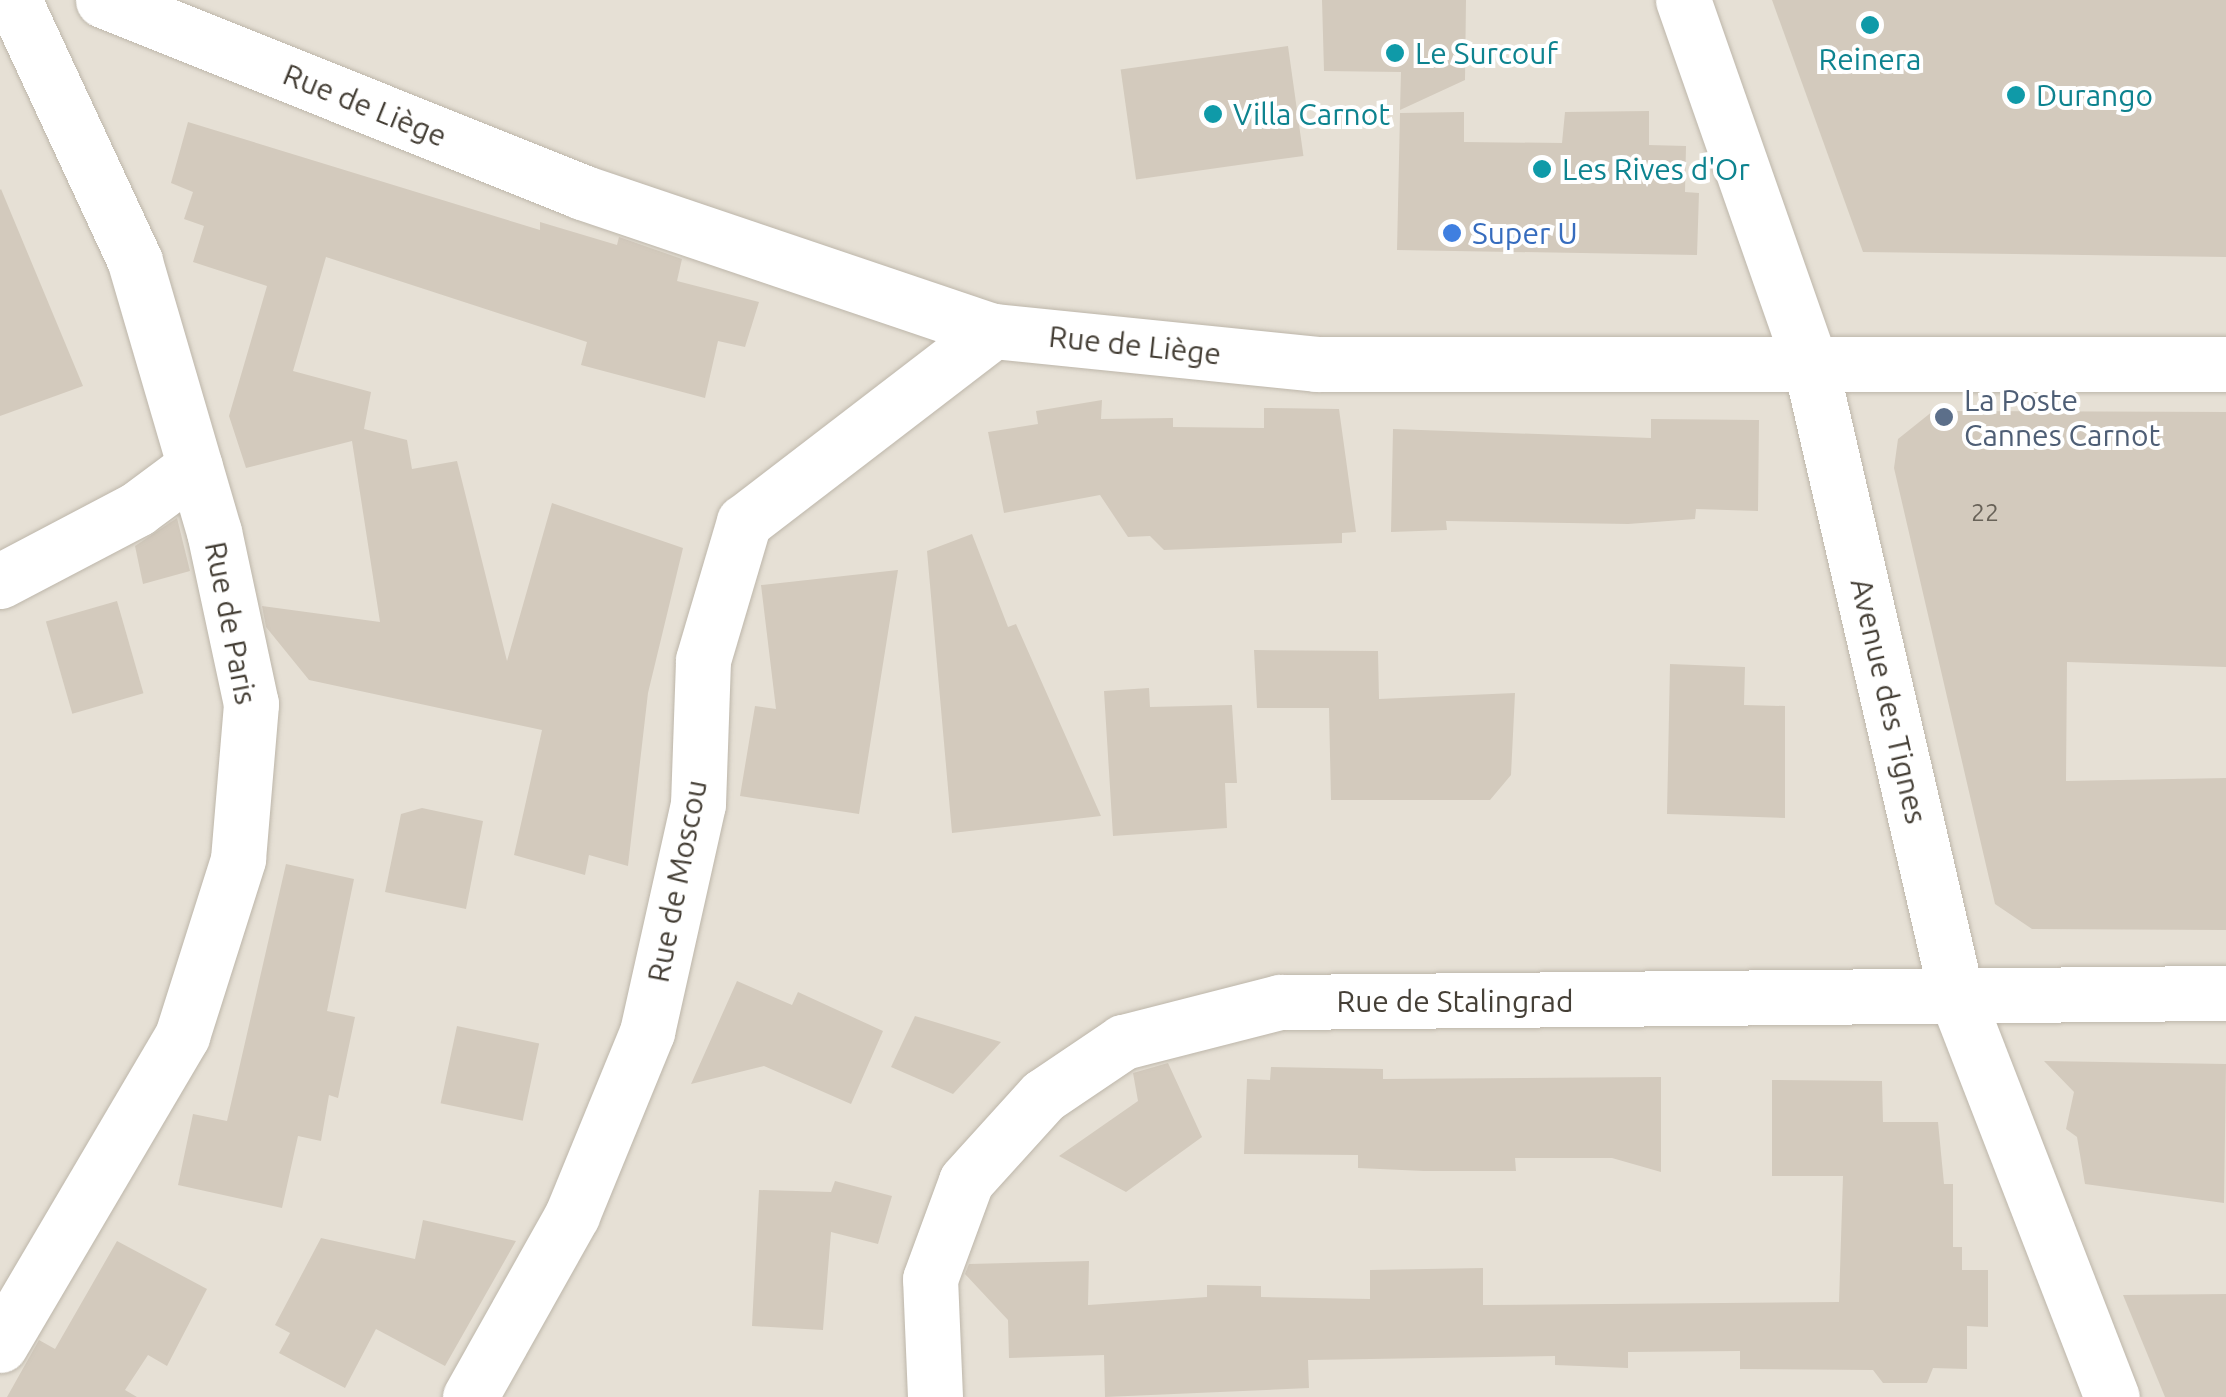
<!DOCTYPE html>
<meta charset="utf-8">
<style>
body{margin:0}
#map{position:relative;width:2226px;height:1397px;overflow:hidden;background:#f2efe7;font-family:Ubuntu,sans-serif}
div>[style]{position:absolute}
.residential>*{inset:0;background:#e6e0d5;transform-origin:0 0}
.building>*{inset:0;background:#d3cabd;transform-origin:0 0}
.roads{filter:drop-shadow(0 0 2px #bdb6aa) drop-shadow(0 0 2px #bdb6aa)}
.minor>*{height:55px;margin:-27.5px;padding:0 27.5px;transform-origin:27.5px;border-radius:27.5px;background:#fff}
.dots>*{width:28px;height:28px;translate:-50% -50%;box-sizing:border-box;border:5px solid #fff;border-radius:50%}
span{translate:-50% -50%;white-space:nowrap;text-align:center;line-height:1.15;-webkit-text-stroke:8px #fff;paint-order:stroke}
.number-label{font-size:25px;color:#686258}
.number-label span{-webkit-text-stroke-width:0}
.culture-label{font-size:30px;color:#0d838f}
.left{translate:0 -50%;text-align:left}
.street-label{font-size:30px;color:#453f36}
.shop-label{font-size:30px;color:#366cbe}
.service-label{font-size:30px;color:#4e5e75}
</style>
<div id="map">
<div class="residential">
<i style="left:0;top:0;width:2226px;height:1397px"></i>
</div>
<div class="building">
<i style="clip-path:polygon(1322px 0,1466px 0,1465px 80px,1400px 110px,1401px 72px,1324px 71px)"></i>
<i style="clip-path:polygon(1772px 0,2226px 0,2226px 257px,1863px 252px)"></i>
<i style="left:1288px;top:46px;width:111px;height:169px;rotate:82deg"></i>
<i style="clip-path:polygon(1649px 111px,1649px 145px,1686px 146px,1685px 192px,1699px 193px,1697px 255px,1397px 250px,1400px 113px,1464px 112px,1464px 142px,1562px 143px,1565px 112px)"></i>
<i style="clip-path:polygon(188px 122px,540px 230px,540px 222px,617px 245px,619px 237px,682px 259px,677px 281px,759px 302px,745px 347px,718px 341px,705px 398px,581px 365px,587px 342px,326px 257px,293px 371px,371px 392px,364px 429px,407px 440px,412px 469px,457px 461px,507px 661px,552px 503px,683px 548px,648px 693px,628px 866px,589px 855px,585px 875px,514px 855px,542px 730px,309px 680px,266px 627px,262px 606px,380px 622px,352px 441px,246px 468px,229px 416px,267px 286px,193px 262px,204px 226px,184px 219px,193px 192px,171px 183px)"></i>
<i style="clip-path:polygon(1px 189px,83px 386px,0 416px,0 190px)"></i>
<i style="clip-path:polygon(1102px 400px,1101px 419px,1173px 418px,1173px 427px,1264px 428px,1264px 408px,1339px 409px,1356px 532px,1342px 533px,1342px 543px,1164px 550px,1150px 536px,1128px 537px,1100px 495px,1004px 513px,988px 432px,1038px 424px,1036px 411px)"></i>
<i style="clip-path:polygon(1933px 411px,2226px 412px,2226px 667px,2067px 662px,2066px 781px,2226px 778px,2226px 930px,2032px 929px,1995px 904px,1894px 468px,1898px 439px)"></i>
<i style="clip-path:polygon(1651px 419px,1759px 420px,1758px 511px,1696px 509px,1695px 519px,1628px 524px,1446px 521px,1447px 530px,1391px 532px,1393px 429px,1651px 438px)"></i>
<i style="clip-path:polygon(177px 518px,190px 571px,143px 584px,135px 546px)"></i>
<i style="clip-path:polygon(972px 534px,1008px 627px,1016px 624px,1101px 816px,952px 833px,927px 551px)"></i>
<i style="clip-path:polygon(898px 570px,859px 814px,740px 796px,755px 706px,776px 709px,761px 585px)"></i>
<i style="left:117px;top:601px;width:96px;height:74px;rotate:74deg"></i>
<i style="clip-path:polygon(1254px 650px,1378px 651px,1379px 699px,1515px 693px,1511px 775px,1490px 800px,1331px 800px,1329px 708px,1257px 708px)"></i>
<i style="clip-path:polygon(1670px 664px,1745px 667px,1744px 705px,1785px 706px,1785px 818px,1667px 814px)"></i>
<i style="clip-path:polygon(1149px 688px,1150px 707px,1232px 705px,1237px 783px,1225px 783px,1227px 828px,1113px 836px,1104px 691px)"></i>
<i style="clip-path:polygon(422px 808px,483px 821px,466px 909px,385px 892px,401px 814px)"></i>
<i style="clip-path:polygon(286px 864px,354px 879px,327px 1011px,355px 1017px,338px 1098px,329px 1095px,321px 1141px,298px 1136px,282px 1208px,178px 1185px,193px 1114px,227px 1121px)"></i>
<i style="clip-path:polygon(737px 981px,792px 1005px,798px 992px,883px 1031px,851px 1104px,764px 1066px,691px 1084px)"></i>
<i style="clip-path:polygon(915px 1016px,1001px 1042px,953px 1094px,891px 1067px)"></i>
<i style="left:457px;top:1026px;width:84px;height:79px;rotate:12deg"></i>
<i style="clip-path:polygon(2044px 1061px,2226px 1064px,2224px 1203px,2085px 1184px,2077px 1137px,2066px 1129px,2074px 1092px)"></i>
<i style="clip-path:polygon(1168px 1063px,1202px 1137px,1126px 1192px,1059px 1156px,1138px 1101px,1133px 1073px)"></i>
<i style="clip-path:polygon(1271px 1067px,1383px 1069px,1383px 1079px,1661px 1077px,1661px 1172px,1612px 1158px,1515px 1158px,1516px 1171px,1424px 1171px,1358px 1168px,1358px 1155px,1244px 1154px,1247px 1079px,1270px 1080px)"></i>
<i style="clip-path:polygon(1772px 1080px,1882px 1081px,1883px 1122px,1938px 1122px,1944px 1184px,1953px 1184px,1953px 1247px,1962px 1247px,1962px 1270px,1988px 1270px,1988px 1327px,1967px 1326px,1967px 1369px,1933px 1368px,1927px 1383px,1883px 1383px,1873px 1370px,1740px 1369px,1740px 1351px,1628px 1352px,1628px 1368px,1555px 1365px,1555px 1356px,1308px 1360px,1309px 1388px,1105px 1397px,1104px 1355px,1009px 1358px,1008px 1320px,965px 1274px,969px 1264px,1089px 1261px,1088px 1305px,1207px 1297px,1207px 1285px,1261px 1286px,1261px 1297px,1370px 1299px,1370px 1270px,1483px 1268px,1483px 1305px,1839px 1302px,1843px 1176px,1772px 1176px)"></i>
<i style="clip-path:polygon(835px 1181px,892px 1196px,878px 1244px,831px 1232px,823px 1330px,752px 1326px,759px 1190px,831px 1192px)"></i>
<i style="clip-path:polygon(423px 1220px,516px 1241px,445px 1366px,376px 1329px,345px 1388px,279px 1353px,290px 1333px,275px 1325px,321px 1238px,415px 1259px)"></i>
<i style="clip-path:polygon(117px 1241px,207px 1289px,167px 1366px,148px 1355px,125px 1390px,137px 1397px,7px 1397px,39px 1340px,55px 1349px)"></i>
<i style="clip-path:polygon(2226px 1294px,2226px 1397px,2165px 1397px,2123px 1295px)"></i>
</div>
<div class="roads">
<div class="minor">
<i style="left:103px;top:0;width:516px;rotate:21.84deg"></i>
<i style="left:582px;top:192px;width:434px;rotate:18.7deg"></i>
<i style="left:993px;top:331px;width:325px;rotate:5.8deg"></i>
<i style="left:1316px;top:364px;width:910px"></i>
<i style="left:1683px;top:0;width:385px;rotate:70.7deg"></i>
<i style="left:1810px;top:363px;width:652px;rotate:76.97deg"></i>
<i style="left:1957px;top:998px;width:428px;rotate:68.8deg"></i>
<i style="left:0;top:581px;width:155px;rotate:-27.7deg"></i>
<i style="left:137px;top:509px;width:72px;rotate:-36.6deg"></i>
<i style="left:0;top:1345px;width:359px;rotate:-59.5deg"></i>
<i style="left:182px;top:1036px;width:186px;rotate:-72.4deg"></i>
<i style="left:238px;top:859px;width:156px;rotate:-85.2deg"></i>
<i style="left:251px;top:704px;width:176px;rotate:-102.1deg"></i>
<i style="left:214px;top:532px;width:282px;rotate:-106.3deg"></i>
<i style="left:135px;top:261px;width:288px;rotate:-114.9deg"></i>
<i style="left:470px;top:1397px;width:209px;rotate:-60.7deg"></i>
<i style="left:572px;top:1215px;width:198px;rotate:-67.7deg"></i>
<i style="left:647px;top:1032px;width:234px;rotate:-77.4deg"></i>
<i style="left:698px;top:804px;width:144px;rotate:-88deg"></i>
<i style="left:703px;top:660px;width:144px;rotate:-73.5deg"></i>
<i style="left:744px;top:522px;width:314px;rotate:-37.5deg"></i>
<i style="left:935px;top:1397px;width:118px;rotate:-92.4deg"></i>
<i style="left:930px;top:1279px;width:104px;rotate:-69.8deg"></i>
<i style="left:966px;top:1181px;width:115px;rotate:-47.8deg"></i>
<i style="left:1043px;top:1096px;width:97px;rotate:-34deg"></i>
<i style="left:1123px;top:1042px;width:162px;rotate:-14.3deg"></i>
<i style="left:1280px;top:1002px;width:946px;rotate:-0.55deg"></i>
</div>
</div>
<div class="dots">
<i style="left:1870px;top:25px;background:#0f9aa8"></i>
<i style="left:1395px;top:53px;background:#0f9aa8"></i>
<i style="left:2016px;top:95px;background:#0f9aa8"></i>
<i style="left:1213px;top:114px;background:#0f9aa8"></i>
<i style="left:1542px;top:169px;background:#0f9aa8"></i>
<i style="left:1452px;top:233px;background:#3f7fe0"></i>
<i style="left:1944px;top:417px;background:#5c6f8a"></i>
</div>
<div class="number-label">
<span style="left:1985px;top:512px">22</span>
</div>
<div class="culture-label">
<span class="left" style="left:1415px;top:53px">Le Surcouf</span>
<span style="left:1870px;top:59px">Reinera</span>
<span class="left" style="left:2036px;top:95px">Durango</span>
<span class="left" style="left:1233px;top:114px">Villa Carnot</span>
<span class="left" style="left:1562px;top:169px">Les Rives d'Or</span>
</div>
<div class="street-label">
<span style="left:365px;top:105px;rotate:22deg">Rue de Liège</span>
<span style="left:1135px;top:345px;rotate:6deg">Rue de Liège</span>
<span style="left:231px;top:623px;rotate:79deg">Rue de Paris</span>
<span style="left:1889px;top:701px;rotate:77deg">Avenue des Tignes</span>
<span style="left:677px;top:881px;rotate:-79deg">Rue de Moscou</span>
<span style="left:1455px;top:1001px">Rue de Stalingrad</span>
</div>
<div class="shop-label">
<span class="left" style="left:1472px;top:233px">Super U</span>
</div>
<div class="service-label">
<span class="left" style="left:1964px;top:417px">La Poste<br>Cannes Carnot</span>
</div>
</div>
